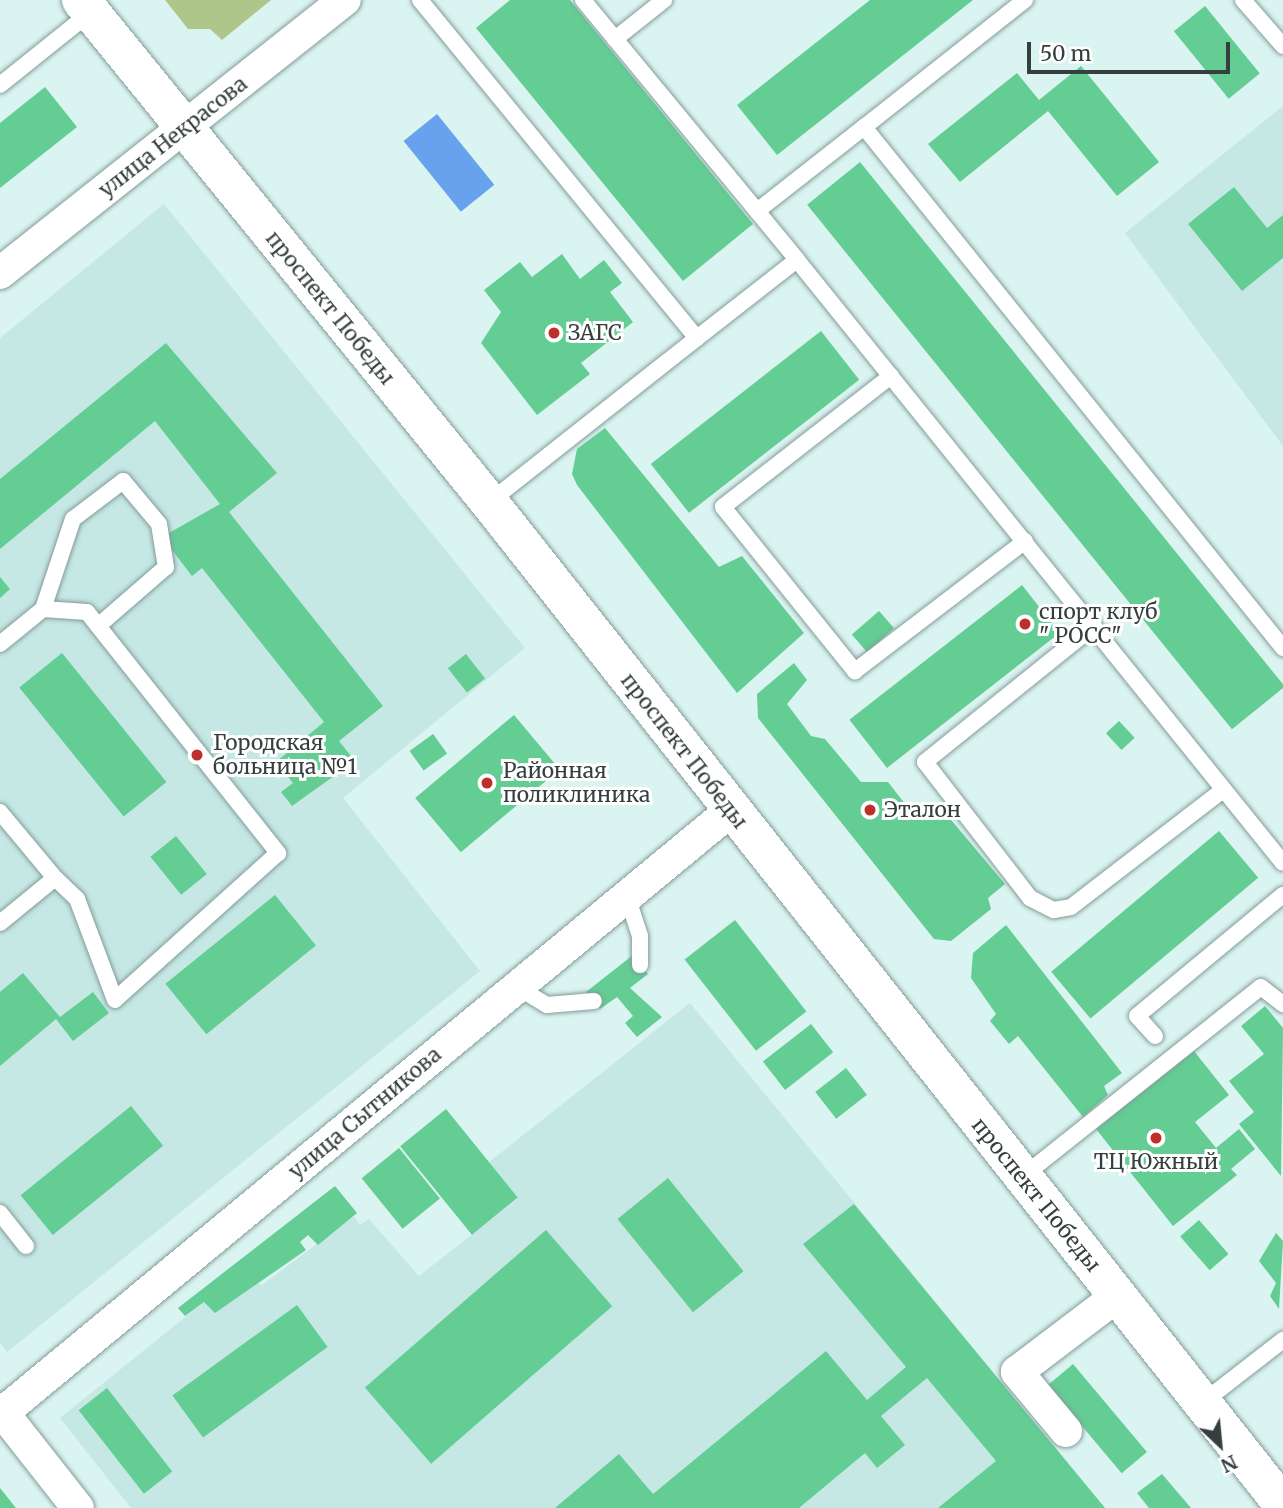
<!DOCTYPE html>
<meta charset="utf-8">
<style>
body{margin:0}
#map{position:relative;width:1283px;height:1508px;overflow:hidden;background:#daf4f1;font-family:Merriweather,serif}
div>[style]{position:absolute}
.built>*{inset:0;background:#c5e8e5}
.green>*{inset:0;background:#afc68b}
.water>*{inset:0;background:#68a2ee;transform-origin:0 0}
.building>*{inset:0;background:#63cd94;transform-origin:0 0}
.roads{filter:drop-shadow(0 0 2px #849c9a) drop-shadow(0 0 2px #849c9a)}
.lane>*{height:16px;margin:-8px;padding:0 8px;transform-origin:8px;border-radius:8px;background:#fff}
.street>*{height:32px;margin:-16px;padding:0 16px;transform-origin:16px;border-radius:16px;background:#fff}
.secondary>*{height:38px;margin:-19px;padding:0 19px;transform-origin:19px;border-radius:19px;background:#fff}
.dots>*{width:19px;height:19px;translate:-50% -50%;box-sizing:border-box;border:4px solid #fff;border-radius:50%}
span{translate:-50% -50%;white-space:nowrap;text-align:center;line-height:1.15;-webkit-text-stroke:6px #fff;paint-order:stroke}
.street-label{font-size:21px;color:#353f3e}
.poi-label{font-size:21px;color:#353f3e}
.left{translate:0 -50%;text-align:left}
.north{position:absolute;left:1185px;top:1410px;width:70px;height:70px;-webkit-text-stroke:5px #fff;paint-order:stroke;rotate:154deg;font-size:19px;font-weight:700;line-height:28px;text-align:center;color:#353f3e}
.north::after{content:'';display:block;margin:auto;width:24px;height:32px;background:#353f3e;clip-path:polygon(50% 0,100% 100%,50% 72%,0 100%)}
.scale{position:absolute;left:1027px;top:42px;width:203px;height:32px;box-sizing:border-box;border:4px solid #353f3e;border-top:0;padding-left:9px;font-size:21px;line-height:24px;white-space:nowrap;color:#353f3e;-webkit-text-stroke:5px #fff;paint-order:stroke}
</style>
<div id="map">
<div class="built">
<i style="clip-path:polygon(1283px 106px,1283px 446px,1125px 233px)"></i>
<i style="clip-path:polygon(164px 204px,525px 648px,343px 798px,480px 971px,7px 1352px,0 1343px,0 338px)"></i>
<i style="clip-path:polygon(690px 1003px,1105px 1508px,131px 1508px,60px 1418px,204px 1302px,254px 1280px,262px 1285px,354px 1216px,360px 1225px,369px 1219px,419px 1276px,517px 1199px,489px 1162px)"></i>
</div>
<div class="green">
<i style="clip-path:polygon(165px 0,271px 0,222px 40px,210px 29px,188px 29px)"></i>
</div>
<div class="water">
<i style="left:437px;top:114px;width:91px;height:43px;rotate:51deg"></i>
</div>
<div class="building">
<i style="clip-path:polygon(510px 0,570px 0,753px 224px,683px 281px,476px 28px)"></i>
<i style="clip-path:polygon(870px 0,973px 0,777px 155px,737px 105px)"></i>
<i style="left:1205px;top:6px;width:87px;height:40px;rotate:51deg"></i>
<i style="clip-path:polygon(1081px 66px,1159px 162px,1117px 196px,1048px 111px,960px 182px,928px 144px,1017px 73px,1039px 100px)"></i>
<i style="clip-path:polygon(45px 87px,77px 127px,0 188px,0 123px)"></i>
<i style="left:860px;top:162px;width:675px;height:68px;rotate:51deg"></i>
<i style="clip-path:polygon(1234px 187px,1267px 228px,1283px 215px,1283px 258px,1242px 291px,1188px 224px)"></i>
<i style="clip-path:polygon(562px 254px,580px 279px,604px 260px,622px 283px,610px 292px,633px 322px,581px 363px,590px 374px,537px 415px,481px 343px,501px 312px,484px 290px,520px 262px,532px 277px)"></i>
<i style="left:821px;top:331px;width:62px;height:216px;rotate:52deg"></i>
<i style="clip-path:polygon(166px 343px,277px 473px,229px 512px,383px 706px,339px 741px,355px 761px,292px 806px,281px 792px,293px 783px,276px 762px,324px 722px,202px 568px,192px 576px,162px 537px,220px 504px,155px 421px,0 549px,0 479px)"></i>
<i style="clip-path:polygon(605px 428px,719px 567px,742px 556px,804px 633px,737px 693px,577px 485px,572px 474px,577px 449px)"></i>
<i style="clip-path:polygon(0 577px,10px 589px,0 598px)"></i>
<i style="left:1022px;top:585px;width:61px;height:219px;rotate:52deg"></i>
<i style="left:879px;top:611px;width:23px;height:36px;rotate:49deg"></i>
<i style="left:62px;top:653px;width:166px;height:55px;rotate:51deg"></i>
<i style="left:466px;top:654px;width:31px;height:23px;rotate:52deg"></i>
<i style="clip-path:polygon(794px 663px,807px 680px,787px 704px,811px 736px,825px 739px,861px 782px,888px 782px,916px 818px,936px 802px,1005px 884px,988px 898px,991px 909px,951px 941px,934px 939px,758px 718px,757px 694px)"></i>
<i style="left:514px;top:715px;width:71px;height:129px;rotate:50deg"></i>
<i style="left:1119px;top:721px;width:23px;height:18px;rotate:47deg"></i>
<i style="left:433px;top:734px;width:24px;height:29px;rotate:54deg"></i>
<i style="left:1219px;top:831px;width:61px;height:219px;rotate:50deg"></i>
<i style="left:176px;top:836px;width:49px;height:33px;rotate:51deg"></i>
<i style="left:275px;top:895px;width:65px;height:141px;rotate:51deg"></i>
<i style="left:735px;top:920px;width:116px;height:64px;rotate:52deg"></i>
<i style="clip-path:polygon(1006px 925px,1122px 1073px,1104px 1086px,1108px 1095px,1083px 1117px,1018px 1036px,1009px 1044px,990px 1021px,996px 1014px,971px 978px,973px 953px)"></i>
<i style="clip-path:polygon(633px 955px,648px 974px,630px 988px,662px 1017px,637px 1037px,625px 1023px,633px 1016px,617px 997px,600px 1009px,586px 992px)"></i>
<i style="clip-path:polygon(23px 973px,60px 1017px,93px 992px,109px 1013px,73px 1041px,56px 1019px,0 1066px,0 992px)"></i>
<i style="clip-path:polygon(1265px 1006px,1283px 1028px,1281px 1176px,1239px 1124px,1254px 1112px,1229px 1081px,1264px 1054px,1241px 1026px)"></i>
<i style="left:811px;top:1024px;width:36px;height:61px;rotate:52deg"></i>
<i style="clip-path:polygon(1194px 1051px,1229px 1095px,1195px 1122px,1216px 1148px,1239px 1129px,1255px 1149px,1231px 1169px,1237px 1175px,1173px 1226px,1096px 1129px)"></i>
<i style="left:846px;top:1068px;width:34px;height:39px;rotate:52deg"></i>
<i style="left:131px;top:1106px;width:51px;height:142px;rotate:51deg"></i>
<i style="left:446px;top:1109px;width:114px;height:59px;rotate:51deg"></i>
<i style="left:399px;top:1148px;width:65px;height:48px;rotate:51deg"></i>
<i style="left:668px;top:1178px;width:120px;height:65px;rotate:51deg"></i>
<i style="clip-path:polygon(335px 1186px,357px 1213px,318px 1245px,308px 1235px,300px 1242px,306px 1250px,215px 1313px,204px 1302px,185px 1316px,178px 1308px)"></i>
<i style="clip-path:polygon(854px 1204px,1105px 1508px,938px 1508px,996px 1461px,927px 1378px,881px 1416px,905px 1445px,877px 1468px,865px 1453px,799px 1508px,555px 1508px,619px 1454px,653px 1494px,826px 1351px,867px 1400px,906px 1367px,803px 1244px)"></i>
<i style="left:1199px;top:1220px;width:45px;height:25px;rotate:49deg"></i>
<i style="left:546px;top:1230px;width:101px;height:240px;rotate:49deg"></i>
<i style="clip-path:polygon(1276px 1233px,1283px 1241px,1279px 1309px,1270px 1296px,1276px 1283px,1259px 1261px)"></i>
<i style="left:297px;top:1305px;width:52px;height:154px;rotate:54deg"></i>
<i style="left:1073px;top:1364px;width:115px;height:33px;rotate:50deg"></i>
<i style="left:107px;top:1388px;width:106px;height:36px;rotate:52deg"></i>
<i style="clip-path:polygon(1162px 1474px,1191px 1508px,1149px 1508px,1137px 1493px)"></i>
<i style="clip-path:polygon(0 1488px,16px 1508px,0 1508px)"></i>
</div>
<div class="roads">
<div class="lane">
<i style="left:420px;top:0;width:437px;rotate:50.7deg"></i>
<i style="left:697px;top:338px;width:265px;rotate:141.7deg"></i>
<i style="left:583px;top:0;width:337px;rotate:50.5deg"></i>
<i style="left:1025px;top:0;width:205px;rotate:141.7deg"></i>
<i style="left:864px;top:127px;width:669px;rotate:51.19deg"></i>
<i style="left:1243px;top:0;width:61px;rotate:49deg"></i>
<i style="left:615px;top:39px;width:63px;rotate:-38.5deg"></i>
<i style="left:0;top:85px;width:117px;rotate:-38.7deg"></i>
<i style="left:757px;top:211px;width:136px;rotate:-38.1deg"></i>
<i style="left:697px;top:338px;width:127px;rotate:-38deg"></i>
<i style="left:797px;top:260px;width:774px;rotate:51.13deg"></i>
<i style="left:891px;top:376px;width:213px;rotate:142.1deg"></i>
<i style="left:723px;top:507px;width:211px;rotate:51.2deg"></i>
<i style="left:855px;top:671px;width:214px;rotate:-37.4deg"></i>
<i style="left:43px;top:609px;width:95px;rotate:-71.6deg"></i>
<i style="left:73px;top:519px;width:63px;rotate:-37.2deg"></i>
<i style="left:123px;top:481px;width:56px;rotate:50.1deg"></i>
<i style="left:159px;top:524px;width:44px;rotate:80.8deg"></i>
<i style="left:166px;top:567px;width:90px;rotate:139.1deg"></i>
<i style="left:1094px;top:626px;width:217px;rotate:141.2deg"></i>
<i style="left:925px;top:762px;width:172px;rotate:52.3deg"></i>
<i style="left:1030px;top:898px;width:27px;rotate:27deg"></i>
<i style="left:1054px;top:910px;width:17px;rotate:-10deg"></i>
<i style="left:1071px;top:907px;width:192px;rotate:-37.6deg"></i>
<i style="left:0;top:644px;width:55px;rotate:-39.1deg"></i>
<i style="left:43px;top:609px;width:44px;rotate:3.9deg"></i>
<i style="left:87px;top:612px;width:308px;rotate:51.6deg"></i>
<i style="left:278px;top:853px;width:219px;rotate:138deg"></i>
<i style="left:115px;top:1000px;width:108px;rotate:-110.6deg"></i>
<i style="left:77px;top:899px;width:30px;rotate:-136deg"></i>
<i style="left:0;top:812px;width:86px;rotate:50.2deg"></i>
<i style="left:55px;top:878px;width:71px;rotate:140.7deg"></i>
<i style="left:627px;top:896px;width:42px;rotate:72deg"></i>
<i style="left:640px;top:936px;width:29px;rotate:90deg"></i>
<i style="left:517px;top:987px;width:35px;rotate:31deg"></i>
<i style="left:547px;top:1005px;width:47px;rotate:-4.9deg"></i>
<i style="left:1155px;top:1036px;width:27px;rotate:-132deg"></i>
<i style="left:1137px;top:1016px;width:190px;rotate:-39.7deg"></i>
<i style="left:1022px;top:1177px;width:305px;rotate:-38.5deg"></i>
<i style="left:1261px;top:987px;width:28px;rotate:38deg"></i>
<i style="left:0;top:1213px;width:42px;rotate:51.8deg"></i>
<i style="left:1202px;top:1403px;width:103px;rotate:-37.9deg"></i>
</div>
<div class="street">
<i style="left:0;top:273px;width:440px;rotate:-38.4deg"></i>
<i style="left:0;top:1409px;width:126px;rotate:51.8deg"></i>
<i style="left:0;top:1415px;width:947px;rotate:-39.6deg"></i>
<i style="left:1066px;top:1431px;width:77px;rotate:-129.7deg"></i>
<i style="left:1017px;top:1372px;width:126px;rotate:-37.2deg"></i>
</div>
<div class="secondary">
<i style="left:81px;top:0;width:647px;rotate:50.9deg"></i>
<i style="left:489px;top:502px;width:1279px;rotate:51.63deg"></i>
</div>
</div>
<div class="dots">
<i style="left:554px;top:333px;background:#bd2f2a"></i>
<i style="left:1025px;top:624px;background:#bd2f2a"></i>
<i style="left:197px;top:755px;background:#bd2f2a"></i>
<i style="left:487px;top:783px;background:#bd2f2a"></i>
<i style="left:870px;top:810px;background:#bd2f2a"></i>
<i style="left:1156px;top:1138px;background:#bd2f2a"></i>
</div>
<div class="street-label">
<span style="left:173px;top:137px;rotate:-38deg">улица Некрасова</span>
<span style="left:330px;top:308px;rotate:51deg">проспект Победы</span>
<span style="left:684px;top:751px;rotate:52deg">проспект Победы</span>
<span style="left:365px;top:1113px;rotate:-40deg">улица Сытникова</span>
<span style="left:1036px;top:1195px;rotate:51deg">проспект Победы</span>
</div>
<div class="poi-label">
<span class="left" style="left:568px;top:333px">ЗАГС</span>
<span class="left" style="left:1039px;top:624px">спорт клуб<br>" РОСС"</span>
<span class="left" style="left:213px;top:755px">Городская<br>больница №1</span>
<span class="left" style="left:503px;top:783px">Районная<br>поликлиника</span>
<span class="left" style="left:884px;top:810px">Эталон</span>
<span style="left:1156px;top:1162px">ТЦ Южный</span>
</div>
<div class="north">N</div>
<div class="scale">50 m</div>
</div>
